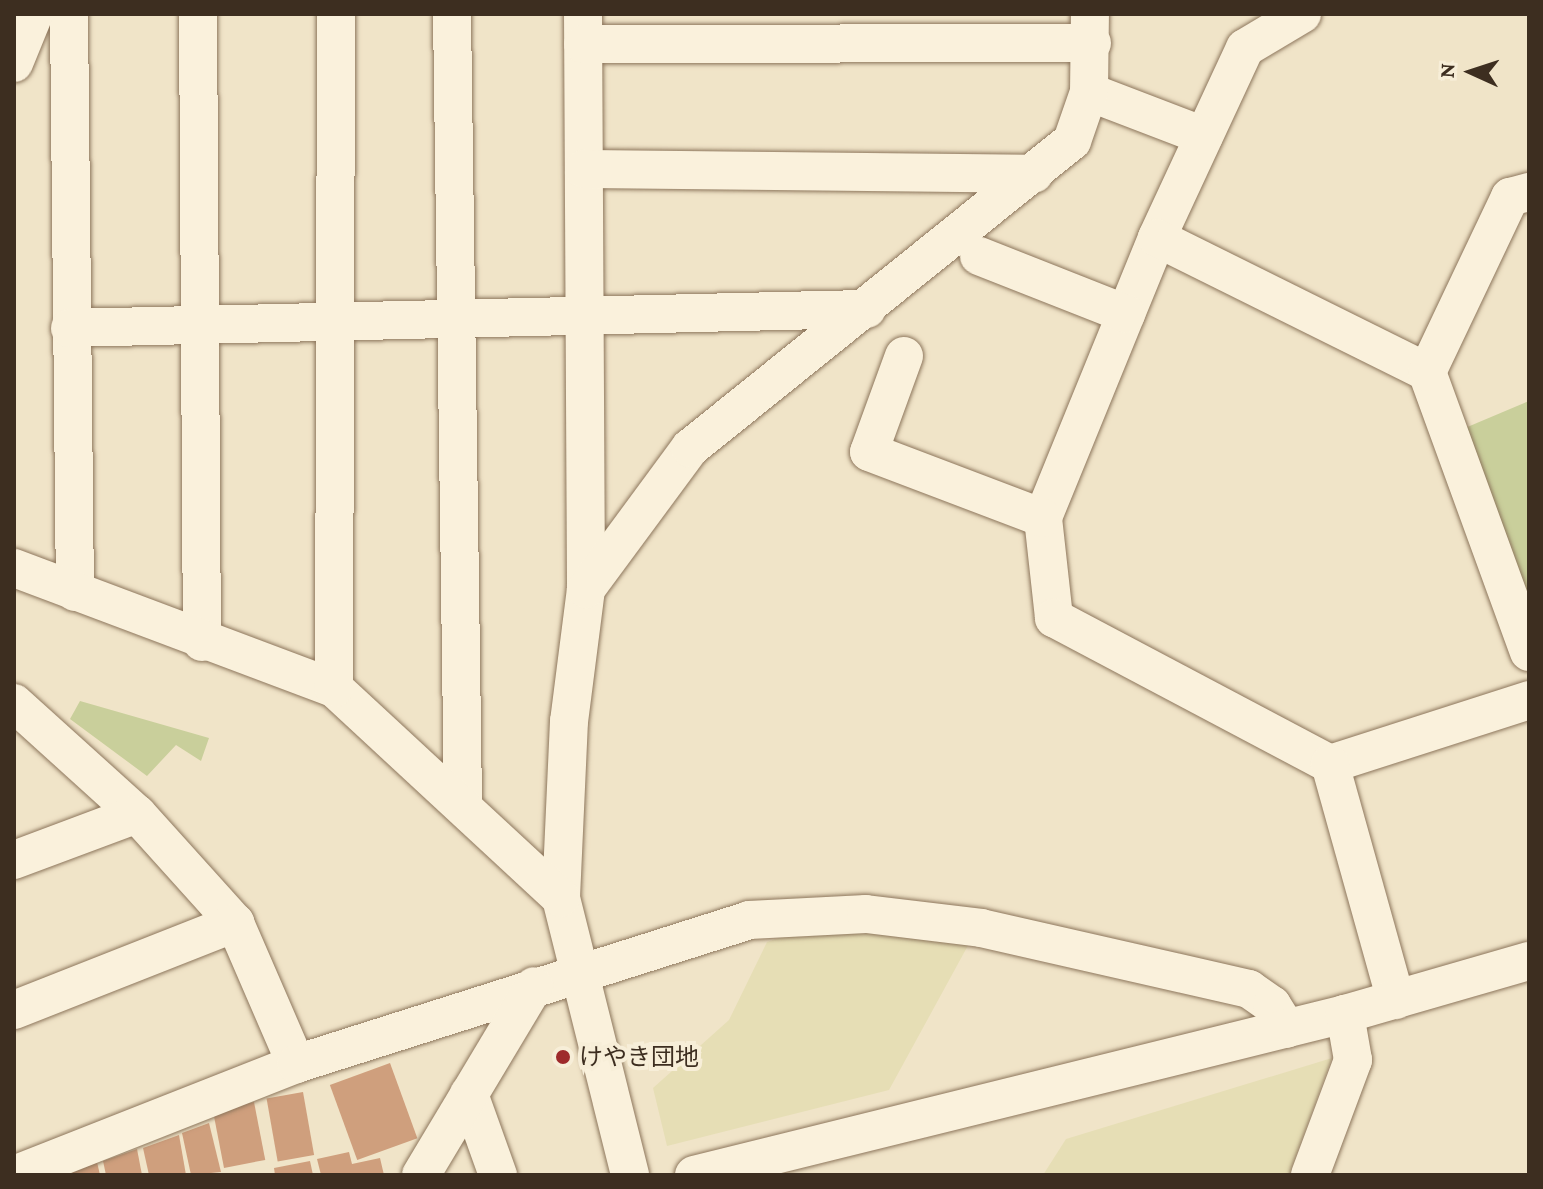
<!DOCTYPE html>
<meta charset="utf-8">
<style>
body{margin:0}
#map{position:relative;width:1543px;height:1189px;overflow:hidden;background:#f0e4c8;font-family:"Crimson Pro","Noto Sans JP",serif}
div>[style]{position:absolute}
.farmland>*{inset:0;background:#e6deb5}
.green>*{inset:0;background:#c9cf9b}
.building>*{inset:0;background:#cf9f7d;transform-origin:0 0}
.roads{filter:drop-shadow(0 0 2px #8d765c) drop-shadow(0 0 2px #8d765c)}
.minor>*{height:38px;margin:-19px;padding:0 19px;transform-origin:19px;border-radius:19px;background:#faf1dc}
.dots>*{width:22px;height:22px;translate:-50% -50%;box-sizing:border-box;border:4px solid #f7eed8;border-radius:50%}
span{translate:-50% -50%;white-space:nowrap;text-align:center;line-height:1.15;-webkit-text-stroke:8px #f7eed8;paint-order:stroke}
.poi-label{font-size:24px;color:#3d2e20}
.left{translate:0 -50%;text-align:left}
.frame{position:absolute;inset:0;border:16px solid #3d2e20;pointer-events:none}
.north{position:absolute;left:1431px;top:32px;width:80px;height:80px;-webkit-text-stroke:6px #f7eed8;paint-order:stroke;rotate:273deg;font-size:22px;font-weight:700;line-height:32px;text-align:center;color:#3d2e20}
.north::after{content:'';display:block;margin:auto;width:28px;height:36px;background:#3d2e20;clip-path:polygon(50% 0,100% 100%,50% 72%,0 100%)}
</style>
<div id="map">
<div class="farmland">
<i style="clip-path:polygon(823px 923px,971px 940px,889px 1090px,667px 1146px,653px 1088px,729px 1020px,767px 942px)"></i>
<i style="clip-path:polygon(1332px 1058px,1289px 1175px,1043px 1175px,1066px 1139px)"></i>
</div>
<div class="green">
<i style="clip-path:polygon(1529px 401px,1529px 607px,1465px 428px)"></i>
<i style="clip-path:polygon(80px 701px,209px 738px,201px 761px,176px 745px,147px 776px,70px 719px)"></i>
</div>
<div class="building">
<i style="left:390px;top:1063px;width:80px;height:64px;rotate:70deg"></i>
<i style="left:303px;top:1092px;width:64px;height:37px;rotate:80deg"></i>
<i style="left:254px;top:1102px;width:59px;height:42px;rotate:79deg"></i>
<i style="clip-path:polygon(209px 1123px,221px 1172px,191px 1175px,182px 1133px)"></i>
<i style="clip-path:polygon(179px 1135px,186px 1175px,149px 1175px,143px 1148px)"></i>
<i style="clip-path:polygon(137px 1149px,142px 1175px,106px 1175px,103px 1161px)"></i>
<i style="clip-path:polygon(349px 1152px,352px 1164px,380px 1158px,384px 1175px,321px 1175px,317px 1159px)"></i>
<i style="clip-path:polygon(310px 1161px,313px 1175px,275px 1175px,274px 1168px)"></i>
<i style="clip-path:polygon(97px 1162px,100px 1175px,63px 1175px)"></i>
</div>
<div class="roads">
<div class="minor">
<i style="left:69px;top:14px;width:578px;rotate:89.41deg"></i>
<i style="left:198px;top:14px;width:628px;rotate:89.64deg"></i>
<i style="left:452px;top:14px;width:792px;rotate:89.2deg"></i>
<i style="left:583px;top:14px;width:575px;rotate:89.7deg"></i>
<i style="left:586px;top:589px;width:133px;rotate:97.3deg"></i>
<i style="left:569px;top:721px;width:177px;rotate:92.6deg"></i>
<i style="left:561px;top:898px;width:285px;rotate:76deg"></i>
<i style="left:1302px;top:14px;width:66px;rotate:149.2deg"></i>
<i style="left:1245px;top:48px;width:209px;rotate:114.9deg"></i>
<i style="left:1157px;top:238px;width:302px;rotate:112.2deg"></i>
<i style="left:1043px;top:518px;width:101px;rotate:83.7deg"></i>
<i style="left:1054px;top:618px;width:312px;rotate:27.9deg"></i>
<i style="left:1330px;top:764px;width:209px;rotate:-17.8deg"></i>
<i style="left:583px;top:44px;width:509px;rotate:-0.11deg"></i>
<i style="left:14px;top:63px;width:53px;rotate:-67.8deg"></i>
<i style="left:1089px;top:92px;width:123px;rotate:20.9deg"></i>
<i style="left:584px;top:169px;width:450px;rotate:0.6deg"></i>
<i style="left:1157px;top:238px;width:301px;rotate:26.4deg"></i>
<i style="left:1427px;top:372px;width:298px;rotate:70deg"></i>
<i style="left:979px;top:256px;width:158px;rotate:21.5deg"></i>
<i style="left:70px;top:328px;width:797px;rotate:-1.37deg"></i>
<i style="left:904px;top:356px;width:102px;rotate:110deg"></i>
<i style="left:869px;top:452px;width:186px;rotate:20.8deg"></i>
<i style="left:1427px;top:372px;width:194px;rotate:-64.6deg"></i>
<i style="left:1510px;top:197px;width:20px;rotate:-15deg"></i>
<i style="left:14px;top:568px;width:342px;rotate:20.6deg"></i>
<i style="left:334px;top:688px;width:309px;rotate:42.8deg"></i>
<i style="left:586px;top:589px;width:175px;rotate:-53.6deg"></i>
<i style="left:690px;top:448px;width:490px;rotate:-38.8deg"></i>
<i style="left:1072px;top:141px;width:52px;rotate:-70.9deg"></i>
<i style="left:1089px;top:92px;width:78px;rotate:-89.3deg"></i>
<i style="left:334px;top:688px;width:674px;rotate:-89.83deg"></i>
<i style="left:14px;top:703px;width:166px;rotate:42.1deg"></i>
<i style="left:137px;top:814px;width:147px;rotate:48deg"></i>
<i style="left:235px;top:923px;width:154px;rotate:66.6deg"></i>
<i style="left:1330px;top:764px;width:245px;rotate:74.4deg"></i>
<i style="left:14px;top:860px;width:131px;rotate:-20.5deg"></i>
<i style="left:14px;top:1010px;width:238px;rotate:-21.5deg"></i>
<i style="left:469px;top:1094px;width:86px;rotate:70.3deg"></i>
<i style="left:14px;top:1175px;width:303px;rotate:-21.5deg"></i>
<i style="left:296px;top:1064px;width:475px;rotate:-17.6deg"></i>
<i style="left:749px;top:920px;width:117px;rotate:-2.9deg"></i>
<i style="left:866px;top:914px;width:116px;rotate:6.9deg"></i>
<i style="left:981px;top:928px;width:275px;rotate:12.8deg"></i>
<i style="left:1249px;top:989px;width:28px;rotate:35deg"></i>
<i style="left:1272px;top:1005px;width:28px;rotate:58deg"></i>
<i style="left:421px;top:1175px;width:220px;rotate:-59.1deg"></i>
<i style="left:694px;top:1175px;width:671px;rotate:-13.89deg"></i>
<i style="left:1345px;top:1014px;width:191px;rotate:-16.1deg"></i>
<i style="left:1310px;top:1175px;width:123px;rotate:-69.5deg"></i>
<i style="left:1353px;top:1060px;width:47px;rotate:-99.9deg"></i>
</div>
</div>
<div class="dots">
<i style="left:563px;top:1057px;background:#9e2a2b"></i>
</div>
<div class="poi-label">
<span class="left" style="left:579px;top:1057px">けやき団地</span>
</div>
<div class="frame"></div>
<div class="north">N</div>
</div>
